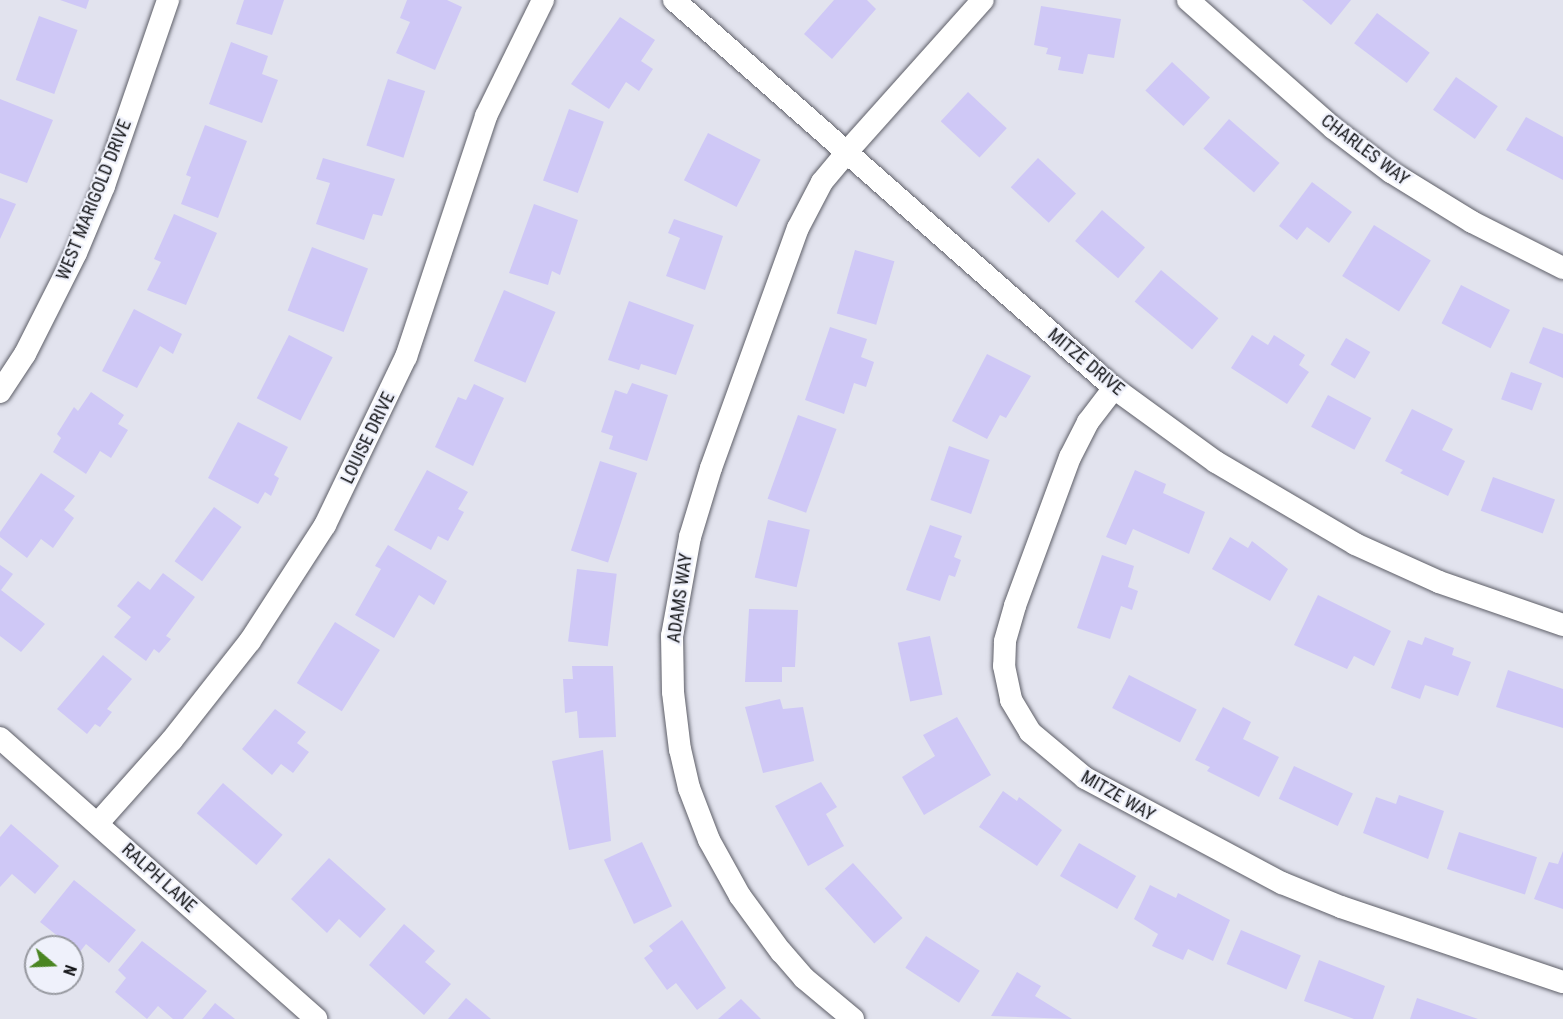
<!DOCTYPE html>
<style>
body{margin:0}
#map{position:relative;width:1563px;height:1019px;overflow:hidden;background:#e2e3ee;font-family:"Roboto Condensed",sans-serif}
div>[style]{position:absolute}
.building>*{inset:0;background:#cfc8f6;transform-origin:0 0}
.roads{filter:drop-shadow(0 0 2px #5e5f68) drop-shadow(0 0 2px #5e5f68)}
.minor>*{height:22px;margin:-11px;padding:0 11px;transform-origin:11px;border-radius:11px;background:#fff}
span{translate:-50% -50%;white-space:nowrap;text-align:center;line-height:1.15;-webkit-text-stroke:4.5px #eff1fb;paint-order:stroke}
.street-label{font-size:18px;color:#16171a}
.north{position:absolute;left:24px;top:935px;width:60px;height:60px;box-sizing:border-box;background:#eff1fb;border:2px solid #989aa1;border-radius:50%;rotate:109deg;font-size:16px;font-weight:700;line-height:24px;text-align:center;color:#16171a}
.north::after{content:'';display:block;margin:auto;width:21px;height:27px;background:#4a8522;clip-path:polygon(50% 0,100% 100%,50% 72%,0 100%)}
</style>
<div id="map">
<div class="building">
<i style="clip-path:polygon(60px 0,89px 0,86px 9px)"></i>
<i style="clip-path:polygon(244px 0,284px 0,272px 35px,236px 24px)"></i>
<i style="clip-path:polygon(407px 0,447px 0,462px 7px,435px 70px,396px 53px,410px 22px,400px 18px)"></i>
<i style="clip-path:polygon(834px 0,867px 0,876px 9px,832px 59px,804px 34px)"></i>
<i style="clip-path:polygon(1302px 0,1351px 0,1331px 25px)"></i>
<i style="clip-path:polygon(1041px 6px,1121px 19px,1114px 58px,1088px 54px,1083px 74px,1058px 70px,1061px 57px,1046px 54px,1048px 48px,1034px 45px)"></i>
<i style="left:1377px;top:13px;width:66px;height:38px;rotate:37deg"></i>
<i style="left:39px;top:16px;width:41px;height:68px;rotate:20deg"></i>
<i style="clip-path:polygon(620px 17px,655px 40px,641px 61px,653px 69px,639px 91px,626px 82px,609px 109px,571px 84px)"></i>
<i style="clip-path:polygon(231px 42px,268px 56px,262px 74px,278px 80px,262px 123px,209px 104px)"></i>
<i style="left:1172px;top:62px;width:52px;height:39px;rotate:43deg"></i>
<i style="left:1456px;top:77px;width:51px;height:40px;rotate:35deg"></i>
<i style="left:388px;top:79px;width:39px;height:70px;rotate:18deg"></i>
<i style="left:968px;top:92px;width:53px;height:40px;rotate:43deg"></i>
<i style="clip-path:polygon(0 99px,53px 120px,27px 183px,0 173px)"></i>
<i style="left:569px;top:109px;width:37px;height:76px;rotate:20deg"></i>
<i style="clip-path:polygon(1526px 117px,1563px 137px,1563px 180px,1506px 150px)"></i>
<i style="left:1229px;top:119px;width:67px;height:39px;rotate:41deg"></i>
<i style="clip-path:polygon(205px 125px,247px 141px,218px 218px,181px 204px,191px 177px,186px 175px)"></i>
<i style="left:708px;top:133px;width:59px;height:53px;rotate:27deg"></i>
<i style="clip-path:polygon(323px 158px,395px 179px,382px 216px,373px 214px,364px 240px,316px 224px,330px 183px,316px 179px)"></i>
<i style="left:1038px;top:158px;width:52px;height:40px;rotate:43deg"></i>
<i style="clip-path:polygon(1312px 182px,1352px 212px,1329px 243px,1307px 227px,1297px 240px,1279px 226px)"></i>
<i style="clip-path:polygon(0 198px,16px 204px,0 239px)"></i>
<i style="clip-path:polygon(534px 204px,578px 220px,560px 275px,552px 271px,548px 285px,509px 273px)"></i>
<i style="left:1102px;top:210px;width:57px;height:41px;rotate:41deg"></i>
<i style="clip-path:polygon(174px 214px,217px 233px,186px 305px,147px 290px,161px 262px,154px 259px)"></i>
<i style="clip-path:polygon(674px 219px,723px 236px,705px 290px,666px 276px,680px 238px,668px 233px)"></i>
<i style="left:1374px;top:225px;width:67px;height:60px;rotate:32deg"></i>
<i style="left:312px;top:247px;width:60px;height:68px;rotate:21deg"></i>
<i style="left:855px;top:250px;width:41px;height:66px;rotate:16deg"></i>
<i style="left:1161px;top:270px;width:75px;height:41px;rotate:40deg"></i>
<i style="left:1461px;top:285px;width:55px;height:43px;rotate:27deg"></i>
<i style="left:504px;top:290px;width:56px;height:77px;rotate:23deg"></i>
<i style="clip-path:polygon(629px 301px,694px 325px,676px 375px,641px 364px,639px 370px,608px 360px)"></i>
<i style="clip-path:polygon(134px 309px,182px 334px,173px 354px,160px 346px,137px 388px,102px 371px)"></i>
<i style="clip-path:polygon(830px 327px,867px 339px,861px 357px,874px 362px,866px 387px,854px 383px,844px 414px,805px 400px)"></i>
<i style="clip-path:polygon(1543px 327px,1563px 334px,1563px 378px,1529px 363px)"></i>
<i style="left:289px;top:335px;width:49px;height:71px;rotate:27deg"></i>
<i style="clip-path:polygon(1252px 335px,1268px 345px,1274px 335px,1305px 355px,1299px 365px,1309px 372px,1287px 404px,1231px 368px)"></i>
<i style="left:1346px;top:338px;width:28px;height:31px;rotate:30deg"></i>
<i style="clip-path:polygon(987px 354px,1031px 376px,1006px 418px,1000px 415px,987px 439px,952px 421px)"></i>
<i style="left:1511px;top:372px;width:33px;height:29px;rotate:20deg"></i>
<i style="clip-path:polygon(632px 383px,668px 395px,647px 461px,609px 449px,613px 436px,601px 432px,615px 390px,627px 394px)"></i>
<i style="clip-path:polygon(474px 384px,504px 398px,473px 466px,435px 447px,458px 397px,466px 400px)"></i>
<i style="clip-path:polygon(91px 392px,124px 415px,118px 424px,128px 430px,111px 458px,100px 451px,86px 474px,53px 452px,61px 438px,57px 434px,74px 407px,78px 411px)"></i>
<i style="left:1328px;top:395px;width:49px;height:36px;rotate:28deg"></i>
<i style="clip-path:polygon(1412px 409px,1453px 429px,1442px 450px,1465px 461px,1448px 496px,1400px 473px,1403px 470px,1385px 461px)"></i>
<i style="left:798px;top:415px;width:41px;height:89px;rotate:20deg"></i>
<i style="clip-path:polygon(238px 422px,288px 447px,274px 475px,279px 478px,271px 496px,265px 492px,258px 504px,208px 478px)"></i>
<i style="left:949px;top:446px;width:43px;height:57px;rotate:19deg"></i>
<i style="left:600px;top:461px;width:39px;height:94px;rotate:18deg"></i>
<i style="clip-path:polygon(427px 470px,468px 492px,458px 509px,464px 512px,448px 541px,438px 536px,431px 550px,394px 530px)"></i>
<i style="clip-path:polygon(1135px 470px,1166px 484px,1163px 493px,1205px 512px,1189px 554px,1133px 529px,1126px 545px,1106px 537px)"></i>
<i style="clip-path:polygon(41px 473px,75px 496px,64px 510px,74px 518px,53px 548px,41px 539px,27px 558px,0 537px,0 532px)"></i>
<i style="left:1493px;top:477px;width:66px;height:36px;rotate:20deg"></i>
<i style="left:214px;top:507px;width:34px;height:67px;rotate:36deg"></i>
<i style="left:768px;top:520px;width:43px;height:59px;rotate:13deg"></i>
<i style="clip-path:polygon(930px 525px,962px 536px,954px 557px,961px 560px,955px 577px,949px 575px,940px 601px,906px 590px)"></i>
<i style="clip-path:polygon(1230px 537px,1248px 548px,1252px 541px,1288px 569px,1270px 601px,1212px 569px)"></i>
<i style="clip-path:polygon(388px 545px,447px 581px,434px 605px,419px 595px,394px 638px,355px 615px,381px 569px,375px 566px)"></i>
<i style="clip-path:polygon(1102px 555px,1134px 566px,1128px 587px,1138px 591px,1132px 610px,1121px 606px,1110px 639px,1077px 628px)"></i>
<i style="clip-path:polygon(0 565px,13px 574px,1px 590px,45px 624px,21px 652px,0 636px)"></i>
<i style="left:577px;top:569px;width:40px;height:73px;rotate:7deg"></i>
<i style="clip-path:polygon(163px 573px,195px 597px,166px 636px,171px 639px,159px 653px,154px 649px,146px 661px,114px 637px,131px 617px,117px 606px,138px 581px,150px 590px)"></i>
<i style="clip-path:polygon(1318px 595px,1391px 631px,1374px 666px,1354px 656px,1347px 669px,1294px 645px)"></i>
<i style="clip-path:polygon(749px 609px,798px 610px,795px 667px,782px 667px,782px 682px,745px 682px)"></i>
<i style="left:335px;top:622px;width:53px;height:72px;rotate:32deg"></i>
<i style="left:930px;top:636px;width:60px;height:33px;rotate:78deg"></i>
<i style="clip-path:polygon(1425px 637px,1454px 648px,1452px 655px,1471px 662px,1458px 696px,1425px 685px,1420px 699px,1391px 688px,1408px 640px,1422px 645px)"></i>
<i style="clip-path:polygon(103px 655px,132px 679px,107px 709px,112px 712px,100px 727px,95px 724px,87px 734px,57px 709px)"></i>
<i style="clip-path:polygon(572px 666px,613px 666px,616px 737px,579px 738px,577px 711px,565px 713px,563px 679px,573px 679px)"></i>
<i style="clip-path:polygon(1508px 670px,1563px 689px,1563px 728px,1496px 707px)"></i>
<i style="left:1129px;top:675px;width:76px;height:37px;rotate:27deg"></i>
<i style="clip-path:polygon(780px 699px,783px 709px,803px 707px,814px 761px,763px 773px,745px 707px)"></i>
<i style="clip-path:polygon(1223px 707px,1251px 722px,1243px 739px,1279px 757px,1259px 797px,1207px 771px,1210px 767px,1195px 760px)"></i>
<i style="clip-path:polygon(275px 709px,306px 732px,297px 743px,309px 752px,293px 773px,281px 764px,272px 775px,242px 749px)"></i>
<i style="clip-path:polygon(957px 717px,991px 775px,924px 815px,902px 777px,935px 756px,923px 735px)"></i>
<i style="clip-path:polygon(603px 750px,611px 841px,569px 850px,552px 761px)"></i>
<i style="left:1294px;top:766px;width:65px;height:36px;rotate:25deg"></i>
<i style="clip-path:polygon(821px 782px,837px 807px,826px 814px,844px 846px,808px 866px,775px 806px)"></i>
<i style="left:223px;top:783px;width:79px;height:40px;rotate:41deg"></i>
<i style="clip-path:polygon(1003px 791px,1017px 801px,1019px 797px,1062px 830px,1037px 866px,979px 827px)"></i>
<i style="clip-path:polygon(1399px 795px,1444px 811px,1428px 859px,1363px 833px,1376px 797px,1396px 804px)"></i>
<i style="clip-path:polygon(11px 824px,59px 866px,35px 894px,12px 874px,0 887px,0 837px)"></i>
<i style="left:1459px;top:832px;width:82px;height:39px;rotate:18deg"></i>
<i style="left:642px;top:842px;width:71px;height:42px;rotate:65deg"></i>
<i style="left:1079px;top:843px;width:66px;height:38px;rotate:30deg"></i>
<i style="clip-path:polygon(1563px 851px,1563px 909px,1534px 899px,1549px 862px,1558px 864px)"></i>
<i style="clip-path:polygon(329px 858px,386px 909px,360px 938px,339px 919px,327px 933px,291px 899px)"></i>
<i style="left:853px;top:863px;width:74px;height:38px;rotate:48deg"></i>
<i style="clip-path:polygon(74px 880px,136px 930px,109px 963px,86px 944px,79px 953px,40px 922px)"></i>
<i style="clip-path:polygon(1150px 885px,1176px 898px,1178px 893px,1230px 920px,1213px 961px,1188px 949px,1183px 960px,1152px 946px,1158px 934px,1134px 919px)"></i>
<i style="clip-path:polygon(682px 920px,726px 988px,697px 1010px,676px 983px,667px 990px,644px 958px,653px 951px,649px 946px)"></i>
<i style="clip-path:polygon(404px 924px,435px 951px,425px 962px,451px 984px,424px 1015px,369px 965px)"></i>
<i style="left:1241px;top:930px;width:65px;height:37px;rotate:23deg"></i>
<i style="left:926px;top:936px;width:64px;height:38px;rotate:33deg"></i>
<i style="clip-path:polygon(142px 941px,207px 991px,183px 1019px,173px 1019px,158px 1006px,147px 1019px,115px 992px,126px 978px,118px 970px)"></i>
<i style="clip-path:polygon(1319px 960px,1385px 986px,1373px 1019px,1354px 1019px,1304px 1001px)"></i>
<i style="clip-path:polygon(1017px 972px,1041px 986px,1035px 996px,1072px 1019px,991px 1016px)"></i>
<i style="clip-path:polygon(466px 998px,491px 1019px,448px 1019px)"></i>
<i style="clip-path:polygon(1417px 998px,1478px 1019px,1410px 1019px)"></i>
<i style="clip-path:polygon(741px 999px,761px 1019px,718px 1019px)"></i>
<i style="clip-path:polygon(215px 1003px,235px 1019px,202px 1019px)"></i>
</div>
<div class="roads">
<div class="minor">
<i style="left:674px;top:0;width:587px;rotate:41.41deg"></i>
<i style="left:1114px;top:388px;width:126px;rotate:36deg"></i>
<i style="left:1216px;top:462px;width:161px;rotate:30.5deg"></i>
<i style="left:1355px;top:544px;width:92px;rotate:24.3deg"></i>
<i style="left:1439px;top:582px;width:131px;rotate:19.1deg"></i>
<i style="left:1188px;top:0;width:193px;rotate:41.4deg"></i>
<i style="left:1333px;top:128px;width:73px;rotate:37.2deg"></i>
<i style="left:1391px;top:172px;width:95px;rotate:31.7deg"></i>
<i style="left:1472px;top:222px;width:102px;rotate:26.8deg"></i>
<i style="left:1114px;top:388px;width:43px;rotate:127.4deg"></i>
<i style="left:1088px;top:422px;width:39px;rotate:117deg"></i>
<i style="left:1070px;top:457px;width:159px;rotate:110.3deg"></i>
<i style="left:1015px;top:606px;width:37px;rotate:106deg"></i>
<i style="left:1005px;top:642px;width:24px;rotate:92deg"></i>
<i style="left:1004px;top:666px;width:35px;rotate:78deg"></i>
<i style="left:1011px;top:700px;width:37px;rotate:59deg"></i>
<i style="left:1030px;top:732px;width:72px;rotate:39.9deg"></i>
<i style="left:1085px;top:778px;width:223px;rotate:28.1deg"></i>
<i style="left:1282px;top:883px;width:64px;rotate:22.1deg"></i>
<i style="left:1341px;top:907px;width:234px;rotate:18.7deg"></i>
<i style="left:0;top:392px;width:45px;rotate:-56.7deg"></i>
<i style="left:25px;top:354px;width:113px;rotate:-63.2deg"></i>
<i style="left:76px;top:253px;width:73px;rotate:-67.3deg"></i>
<i style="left:104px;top:186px;width:197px;rotate:-71deg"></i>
<i style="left:0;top:738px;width:423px;rotate:41.6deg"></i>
<i style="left:98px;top:823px;width:111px;rotate:-48.3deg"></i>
<i style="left:172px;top:740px;width:126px;rotate:-51.8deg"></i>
<i style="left:250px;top:641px;width:138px;rotate:-57.1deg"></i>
<i style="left:325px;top:525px;width:187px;rotate:-64.3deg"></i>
<i style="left:406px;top:357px;width:254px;rotate:-71.6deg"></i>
<i style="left:486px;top:116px;width:129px;rotate:-63.8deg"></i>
<i style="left:853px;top:1019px;width:64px;rotate:-140.1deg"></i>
<i style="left:804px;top:978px;width:35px;rotate:-131deg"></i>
<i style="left:781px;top:952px;width:69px;rotate:-126.2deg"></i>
<i style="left:740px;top:896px;width:64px;rotate:-119deg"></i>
<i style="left:709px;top:840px;width:56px;rotate:-111deg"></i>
<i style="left:689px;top:788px;width:39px;rotate:-103deg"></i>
<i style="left:680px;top:750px;width:58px;rotate:-96.9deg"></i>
<i style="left:673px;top:692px;width:56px;rotate:-91deg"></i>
<i style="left:672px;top:636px;width:101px;rotate:-79.7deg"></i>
<i style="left:690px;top:537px;width:72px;rotate:-73.1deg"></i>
<i style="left:711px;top:468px;width:255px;rotate:-70.1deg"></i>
<i style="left:798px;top:228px;width:52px;rotate:-62.4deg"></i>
<i style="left:822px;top:182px;width:38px;rotate:-50deg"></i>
<i style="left:846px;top:153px;width:205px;rotate:-48.2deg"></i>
</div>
</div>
<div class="street-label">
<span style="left:1365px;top:150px;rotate:37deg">CHARLES WAY</span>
<span style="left:94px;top:200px;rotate:-68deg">WEST MARIGOLD DRIVE</span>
<span style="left:1086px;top:362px;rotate:40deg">MITZE DRIVE</span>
<span style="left:368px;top:438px;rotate:-64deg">LOUISE DRIVE</span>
<span style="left:680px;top:598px;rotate:-82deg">ADAMS WAY</span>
<span style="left:1118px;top:796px;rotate:30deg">MITZE WAY</span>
<span style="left:159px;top:878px;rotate:42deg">RALPH LANE</span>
</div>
<div class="north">N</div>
</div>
